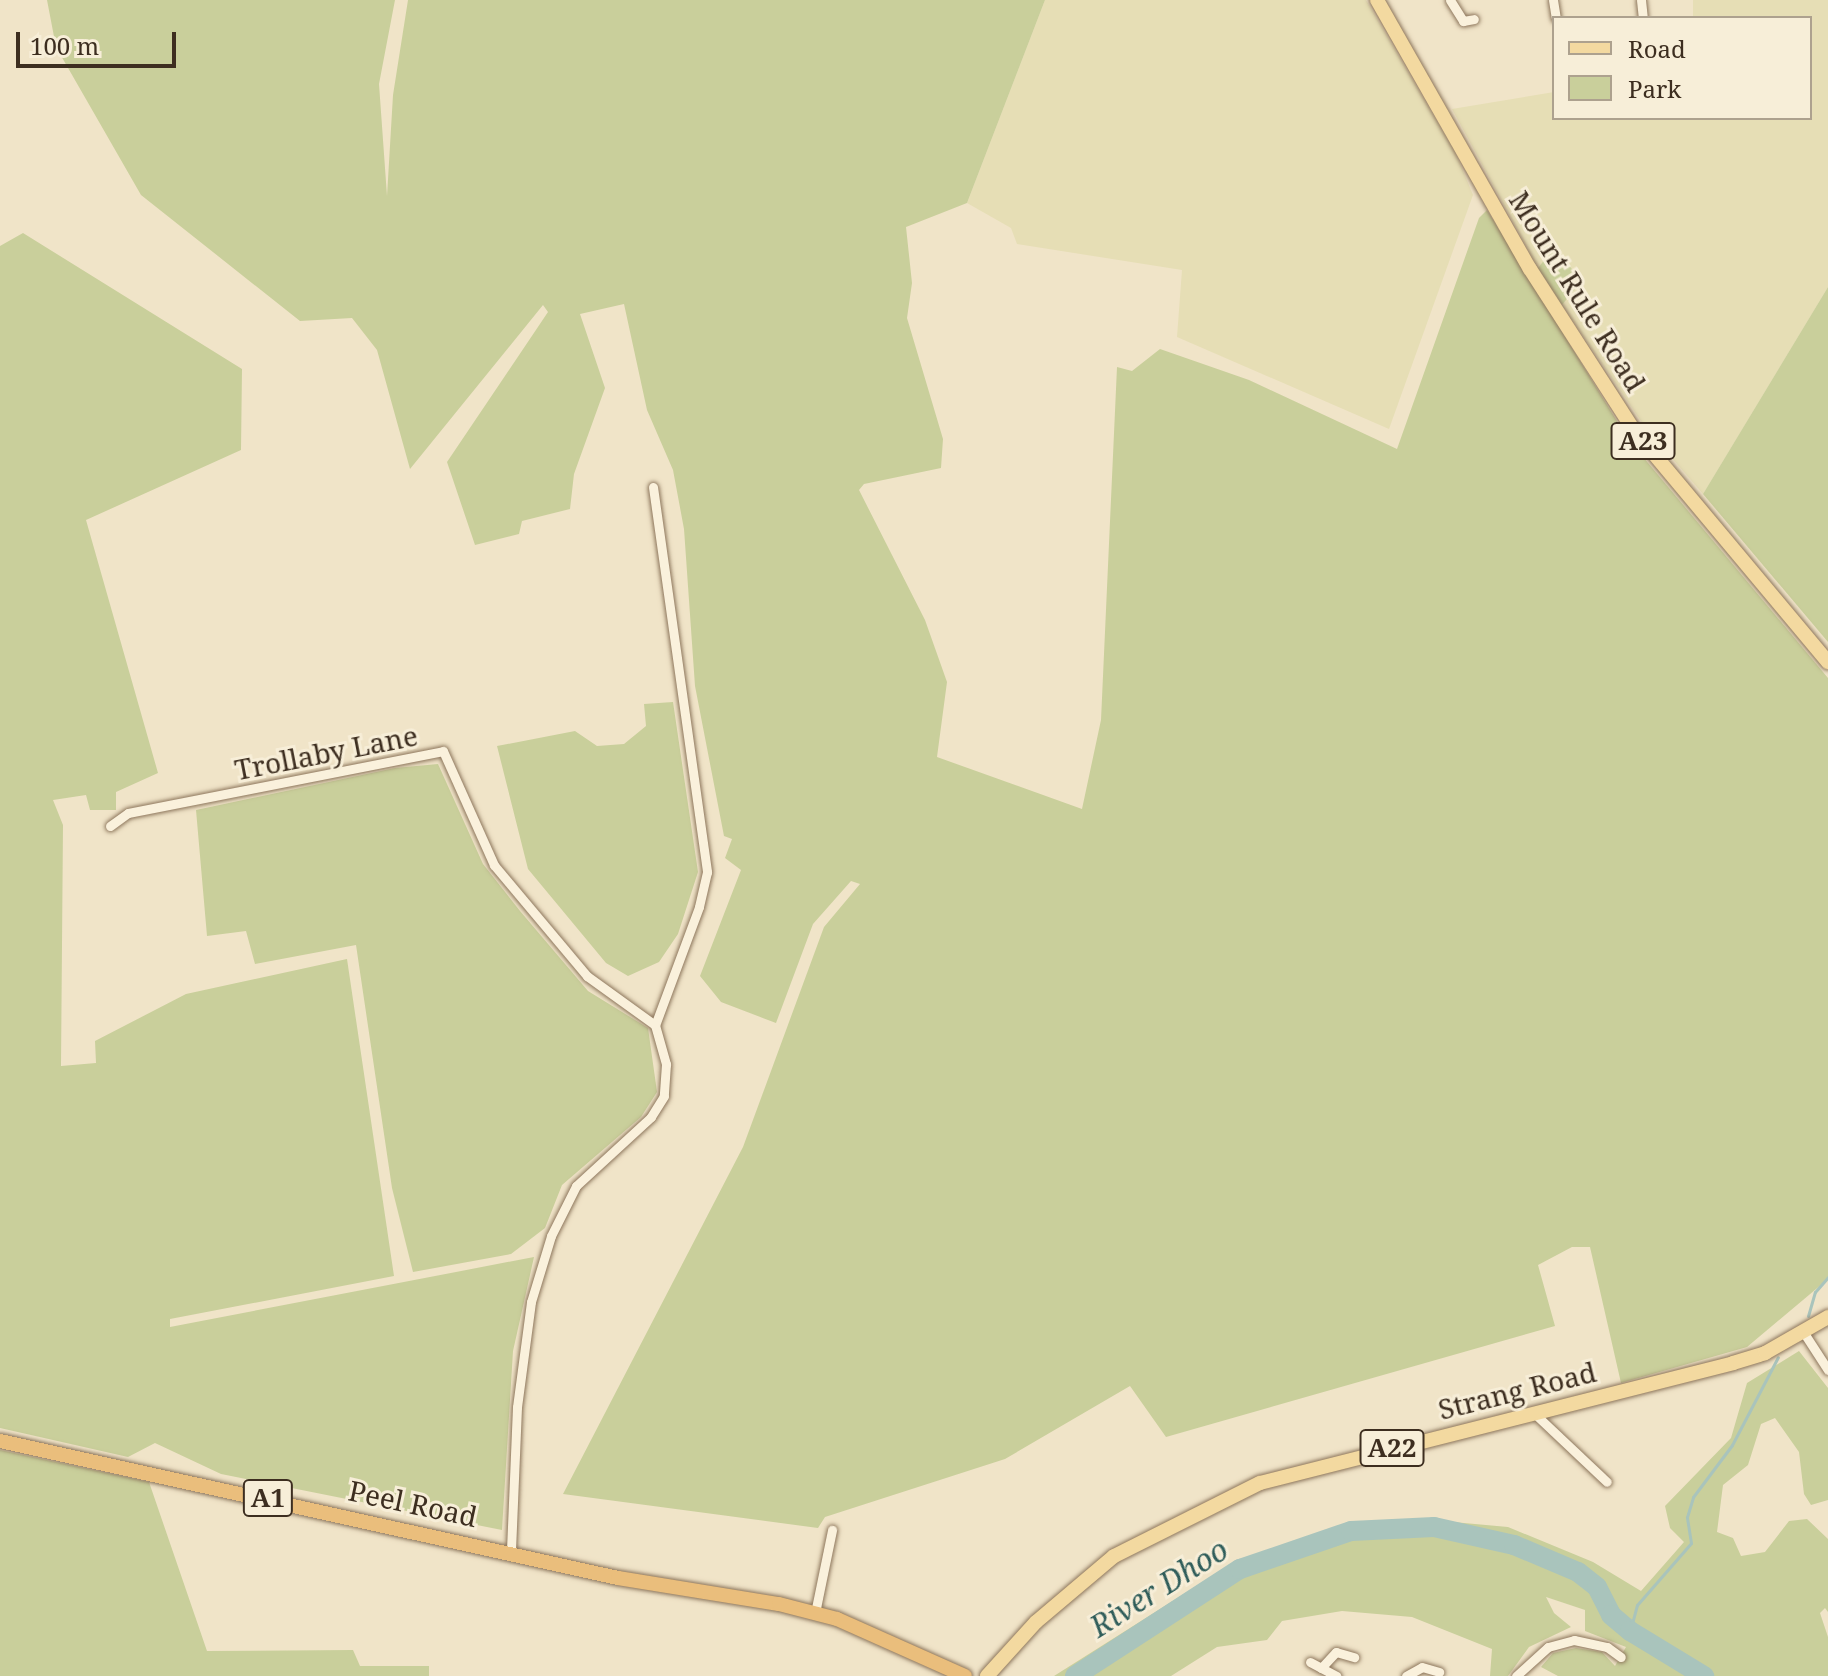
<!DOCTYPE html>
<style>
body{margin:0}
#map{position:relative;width:1828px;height:1676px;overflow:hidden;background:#f0e4c8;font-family:"Noto Serif",serif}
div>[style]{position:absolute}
.farmland>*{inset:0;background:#e6deb5}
.green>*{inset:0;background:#c9cf9b}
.stream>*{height:3px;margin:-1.5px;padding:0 1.5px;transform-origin:1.5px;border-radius:1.5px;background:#a9c4bc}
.river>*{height:20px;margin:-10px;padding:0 10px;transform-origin:10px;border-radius:10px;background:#a9c4bc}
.roads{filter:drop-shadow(0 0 2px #8d765c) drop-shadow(0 0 2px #8d765c)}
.minor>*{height:9px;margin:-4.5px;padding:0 4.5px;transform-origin:4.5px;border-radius:4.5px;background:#faf1dc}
.primary>*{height:14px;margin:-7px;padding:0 7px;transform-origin:7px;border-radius:7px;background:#f3d9a0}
.trunk>*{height:14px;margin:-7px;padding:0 7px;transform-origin:7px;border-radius:7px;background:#eabe7c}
span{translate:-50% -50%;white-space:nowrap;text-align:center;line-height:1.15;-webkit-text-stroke:6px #f7eed8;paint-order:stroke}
.shield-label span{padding:2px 6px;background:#f7eed8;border:2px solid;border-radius:6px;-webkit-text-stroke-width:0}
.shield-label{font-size:26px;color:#3d2e20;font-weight:700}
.street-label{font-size:28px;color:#3d2e20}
.water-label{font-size:30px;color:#2f5d5a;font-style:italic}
.legend{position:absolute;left:1552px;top:16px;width:260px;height:104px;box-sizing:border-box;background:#f7eed8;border:2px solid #ada18e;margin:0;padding:10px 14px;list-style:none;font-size:24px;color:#3d2e20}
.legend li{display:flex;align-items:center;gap:16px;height:40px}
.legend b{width:40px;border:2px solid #ada18e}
.scale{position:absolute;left:16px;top:32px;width:160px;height:36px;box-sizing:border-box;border:4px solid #3d2e20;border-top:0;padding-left:10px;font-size:24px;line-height:28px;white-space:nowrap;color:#3d2e20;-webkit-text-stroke:6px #f7eed8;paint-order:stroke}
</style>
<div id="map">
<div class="farmland">
<i style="clip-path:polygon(1045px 0,1366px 0,1456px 154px,1473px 195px,1389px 429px,1177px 337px,1182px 270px,1017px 244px,1011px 228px,967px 203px)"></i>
<i style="clip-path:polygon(1693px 0,1828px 0,1828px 287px,1703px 494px,1645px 427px,1562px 305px,1581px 282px,1553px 250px,1538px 268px,1452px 109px,1554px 92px,1554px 118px,1810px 118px,1810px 18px,1693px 18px)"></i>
</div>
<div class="green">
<i style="clip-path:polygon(47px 0,395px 0,379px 84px,387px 196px,393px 95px,408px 0,1045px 0,967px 203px,906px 227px,912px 283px,907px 318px,943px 439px,941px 468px,864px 484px,859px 490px,925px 620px,947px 682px,937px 757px,1082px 809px,1101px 720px,1117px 367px,1132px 371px,1160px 349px,1249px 380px,1397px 449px,1479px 218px,1487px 210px,1628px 439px,1828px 678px,1828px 1279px,1747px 1347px,1621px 1383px,1590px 1247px,1572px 1247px,1538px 1265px,1555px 1326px,1166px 1437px,1130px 1386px,1005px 1459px,825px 1517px,818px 1528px,563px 1494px,743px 1147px,824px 927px,860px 884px,851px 881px,813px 924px,776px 1023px,721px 1002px,700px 976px,741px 870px,725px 858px,732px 839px,724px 836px,695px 686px,684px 529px,673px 470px,647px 410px,624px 304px,580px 314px,605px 388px,574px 474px,570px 509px,522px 521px,519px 534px,475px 545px,447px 462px,548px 312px,543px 305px,410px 469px,377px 350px,352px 318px,300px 321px,141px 195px,56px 47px)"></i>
<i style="clip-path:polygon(23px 233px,242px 369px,241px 450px,86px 520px,158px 773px,116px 792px,116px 810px,90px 810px,86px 795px,53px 800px,63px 825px,61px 1066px,96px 1063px,95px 1041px,186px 994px,347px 959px,394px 1276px,170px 1319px,170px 1327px,534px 1257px,513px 1351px,502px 1530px,221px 1474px,155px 1443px,128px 1457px,0 1428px,0 246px)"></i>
<i style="clip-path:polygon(1552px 250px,1559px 251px,1581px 282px,1562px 305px,1538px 268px)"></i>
<i style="clip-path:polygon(1828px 287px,1828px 642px,1703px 494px)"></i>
<i style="clip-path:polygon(673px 702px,698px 872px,678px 934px,659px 962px,628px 976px,606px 963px,528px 869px,497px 746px,575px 731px,597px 746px,624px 744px,646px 726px,644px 704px)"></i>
<i style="clip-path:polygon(438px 764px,483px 864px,520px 911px,588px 991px,648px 1028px,657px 1092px,641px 1117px,562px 1185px,545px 1228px,511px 1254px,413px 1272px,392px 1188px,356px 945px,255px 964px,246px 931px,207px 936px,196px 810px,395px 768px)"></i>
<i style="clip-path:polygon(1799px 1351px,1828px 1388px,1828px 1500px,1811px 1505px,1804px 1494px,1799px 1452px,1775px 1418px,1761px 1424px,1748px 1465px,1723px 1485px,1717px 1532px,1733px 1538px,1741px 1556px,1765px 1552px,1789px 1521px,1807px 1519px,1828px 1539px,1828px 1612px,1825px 1608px,1820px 1613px,1828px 1637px,1828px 1676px,1558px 1676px,1541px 1667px,1553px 1653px,1576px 1648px,1602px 1652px,1615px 1666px,1626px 1647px,1585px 1631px,1585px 1610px,1546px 1597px,1554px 1613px,1571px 1627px,1529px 1647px,1508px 1676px,1490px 1676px,1492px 1649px,1412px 1617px,1342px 1611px,1282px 1621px,1267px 1640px,1217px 1647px,1171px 1676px,1054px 1676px,1217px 1573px,1328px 1533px,1420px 1519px,1508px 1527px,1593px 1562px,1641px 1591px,1684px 1542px,1670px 1528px,1665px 1506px,1731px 1438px,1747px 1383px)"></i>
<i style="clip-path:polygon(0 1450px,149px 1482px,207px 1651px,353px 1650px,360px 1666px,429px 1666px,429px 1676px,0 1676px)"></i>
</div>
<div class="stream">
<i style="left:1808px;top:1316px;width:25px;rotate:-74deg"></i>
<i style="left:1815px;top:1292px;width:20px;rotate:-49deg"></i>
<i style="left:1630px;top:1631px;width:27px;rotate:-75deg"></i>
<i style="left:1637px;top:1605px;width:82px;rotate:-48.9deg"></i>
<i style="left:1691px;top:1543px;width:26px;rotate:-99deg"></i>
<i style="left:1687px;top:1517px;width:21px;rotate:-73deg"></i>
<i style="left:1693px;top:1497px;width:65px;rotate:-53.1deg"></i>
<i style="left:1732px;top:1445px;width:99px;rotate:-62.4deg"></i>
</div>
<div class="river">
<i style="left:1075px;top:1676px;width:197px;rotate:-33deg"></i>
<i style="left:1240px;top:1569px;width:117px;rotate:-18.9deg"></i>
<i style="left:1351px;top:1531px;width:83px;rotate:-2.8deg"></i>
<i style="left:1434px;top:1527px;width:82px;rotate:12.7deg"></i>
<i style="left:1514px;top:1545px;width:69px;rotate:22.9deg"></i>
<i style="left:1578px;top:1572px;width:24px;rotate:38deg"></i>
<i style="left:1597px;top:1587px;width:31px;rotate:63deg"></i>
<i style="left:1611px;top:1615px;width:25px;rotate:40deg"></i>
<i style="left:1630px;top:1631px;width:87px;rotate:31.3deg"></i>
</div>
<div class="roads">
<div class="minor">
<i style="left:1450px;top:0;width:25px;rotate:58deg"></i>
<i style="left:1463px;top:21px;width:11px;rotate:-10deg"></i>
<i style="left:1553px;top:0;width:18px;rotate:81deg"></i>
<i style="left:1641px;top:0;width:18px;rotate:84deg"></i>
<i style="left:653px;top:487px;width:389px;rotate:82deg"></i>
<i style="left:707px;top:872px;width:36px;rotate:103deg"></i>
<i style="left:699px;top:907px;width:126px;rotate:110.4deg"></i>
<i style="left:110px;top:826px;width:22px;rotate:-36deg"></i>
<i style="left:128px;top:813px;width:321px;rotate:-11.1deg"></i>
<i style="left:443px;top:751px;width:125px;rotate:65.9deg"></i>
<i style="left:494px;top:865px;width:145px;rotate:50deg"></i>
<i style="left:587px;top:976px;width:84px;rotate:35.8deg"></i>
<i style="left:655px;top:1025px;width:41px;rotate:74.2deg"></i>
<i style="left:666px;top:1064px;width:32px;rotate:94deg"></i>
<i style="left:664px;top:1096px;width:25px;rotate:122deg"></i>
<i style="left:651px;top:1117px;width:102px;rotate:137.4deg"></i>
<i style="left:576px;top:1186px;width:56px;rotate:116.6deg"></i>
<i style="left:551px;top:1236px;width:69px;rotate:106.9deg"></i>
<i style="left:531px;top:1302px;width:106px;rotate:97.6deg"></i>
<i style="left:517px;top:1407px;width:143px;rotate:92.4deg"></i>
<i style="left:1804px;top:1333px;width:44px;rotate:57deg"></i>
<i style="left:1534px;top:1413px;width:100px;rotate:43.4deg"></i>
<i style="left:815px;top:1613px;width:85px;rotate:-78.4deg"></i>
<i style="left:1310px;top:1662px;width:30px;rotate:28deg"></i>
<i style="left:1321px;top:1668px;width:22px;rotate:-47deg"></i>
<i style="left:1336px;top:1652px;width:19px;rotate:16deg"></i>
<i style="left:1406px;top:1676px;width:18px;rotate:-29deg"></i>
<i style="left:1422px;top:1667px;width:18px;rotate:16deg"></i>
<i style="left:1516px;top:1676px;width:43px;rotate:-42.2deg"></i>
<i style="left:1548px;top:1647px;width:27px;rotate:-15deg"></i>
<i style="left:1574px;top:1640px;width:34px;rotate:12deg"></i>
<i style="left:1607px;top:1647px;width:17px;rotate:36deg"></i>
</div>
<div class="primary">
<i style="left:1377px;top:0;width:309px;rotate:60.4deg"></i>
<i style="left:1530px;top:269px;width:190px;rotate:57.2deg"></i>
<i style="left:1633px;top:429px;width:304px;rotate:50.1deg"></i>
<i style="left:987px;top:1676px;width:73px;rotate:-47.8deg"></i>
<i style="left:1036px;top:1622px;width:102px;rotate:-40.2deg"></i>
<i style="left:1114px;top:1556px;width:163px;rotate:-26.6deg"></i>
<i style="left:1260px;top:1483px;width:488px;rotate:-14.2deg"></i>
<i style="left:1733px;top:1363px;width:34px;rotate:-17deg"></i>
<i style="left:1765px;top:1353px;width:73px;rotate:-29.7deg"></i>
</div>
<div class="trunk">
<i style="left:0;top:1441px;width:633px;rotate:12.5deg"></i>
<i style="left:618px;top:1578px;width:163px;rotate:9.2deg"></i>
<i style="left:779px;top:1604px;width:60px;rotate:14.5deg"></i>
<i style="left:837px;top:1619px;width:140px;rotate:24deg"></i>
</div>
</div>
<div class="shield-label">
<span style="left:1643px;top:441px">A23</span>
<span style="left:1392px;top:1448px">A22</span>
<span style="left:268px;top:1498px">A1</span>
</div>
<div class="street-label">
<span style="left:1578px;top:291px;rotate:58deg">Mount Rule Road</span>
<span style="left:326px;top:752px;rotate:-11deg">Trollaby Lane</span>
<span style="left:1517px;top:1390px;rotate:-14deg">Strang Road</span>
<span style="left:413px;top:1503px;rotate:12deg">Peel Road</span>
</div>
<div class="water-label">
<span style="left:1159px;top:1588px;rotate:-32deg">River Dhoo</span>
</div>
<ul class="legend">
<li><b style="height:10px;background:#f3d9a0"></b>Road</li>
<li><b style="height:22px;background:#c9cf9b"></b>Park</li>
</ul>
<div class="scale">100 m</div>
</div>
